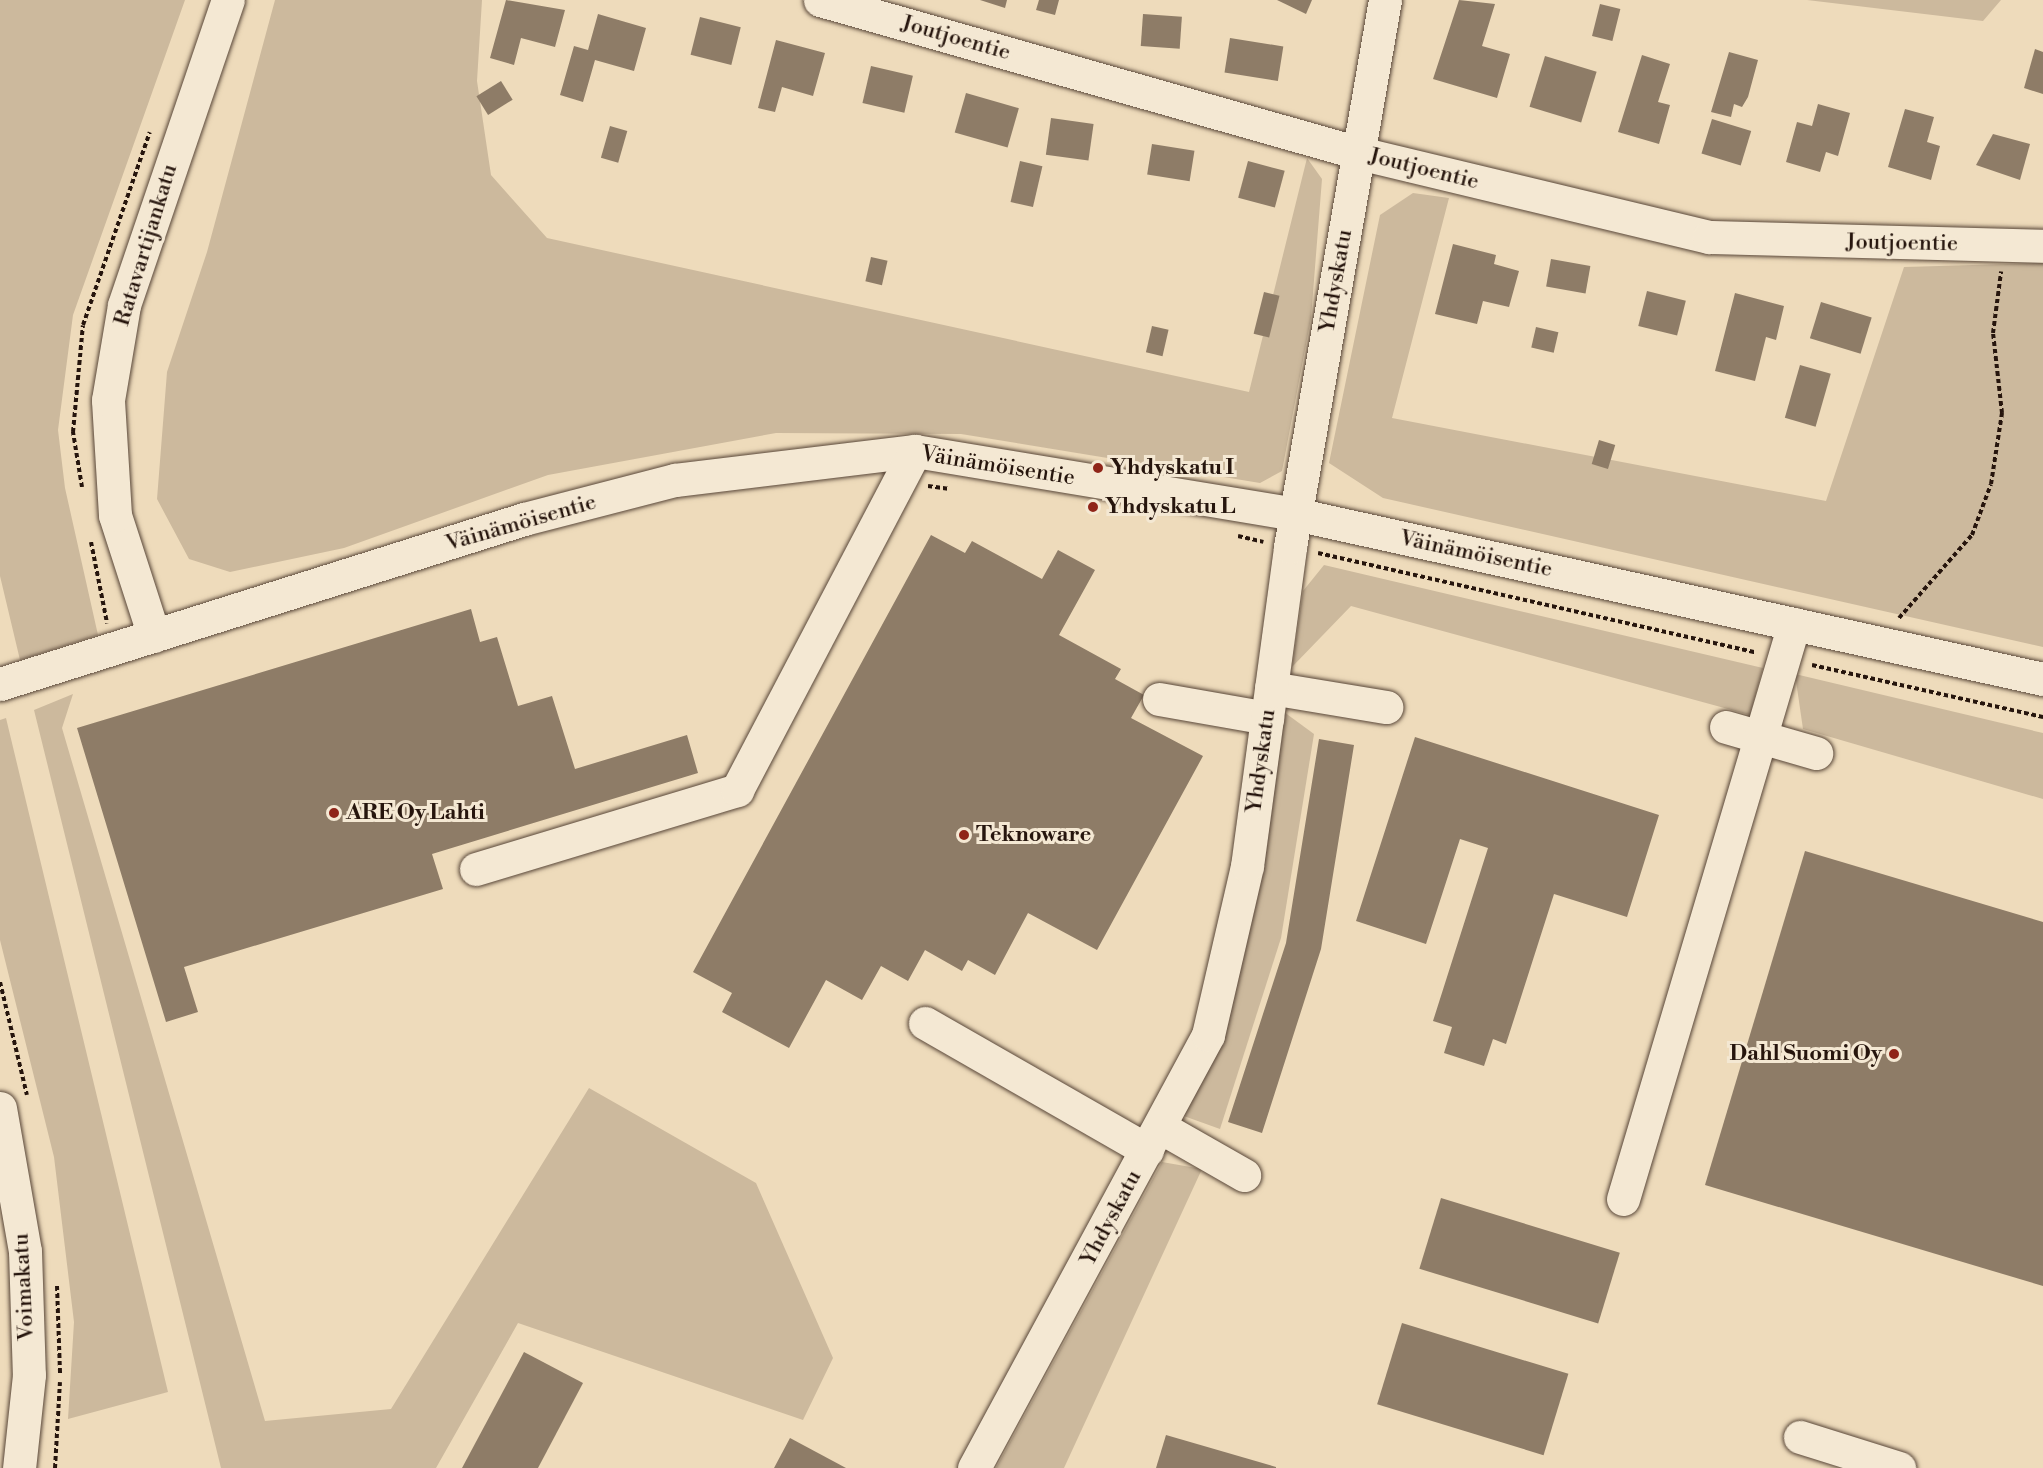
<!DOCTYPE html>
<meta charset="utf-8">
<style>
body{margin:0}
#map{position:relative;width:2043px;height:1468px;overflow:hidden;background:#eedbbb;font-family:"Libre Bodoni",serif}
div>[style]{position:absolute}
.green>*{inset:0;background:#ccb99d}
.building>*{inset:0;background:#8e7c67;transform-origin:0 0}
.path>*{height:4px;margin-top:-2px;transform-origin:0;background:repeating-linear-gradient(90deg,#26150d 0 4.5px,transparent 0 7.5px)}
.roads{filter:drop-shadow(0 0 2px #584638) drop-shadow(0 0 2px #584638)}
.minor>*{height:33px;margin:-16.5px;padding:0 16.5px;transform-origin:16.5px;border-radius:16.5px;background:#f4e8d3}
.dots>*{width:16px;height:16px;translate:-50% -50%;box-sizing:border-box;border:3px solid #f4e8d3;border-radius:50%}
span{translate:-50% -50%;white-space:nowrap;text-align:center;line-height:1.15;-webkit-text-stroke:6px #f4e8d3;paint-order:stroke}
.street-label{font-size:22px;color:#26150d}
.poi-label{font-size:22px;color:#26150d;font-weight:700}
.left{translate:0 -50%;text-align:left}
.right{translate:-100% -50%;text-align:right}
</style>
<div id="map">
<div class="green">
<i style="clip-path:polygon(0 0,185px 0,73px 315px,58px 430px,65px 488px,98px 635px,20px 660px,0 576px)"></i>
<i style="clip-path:polygon(275px 0,482px 0,477px 81px,491px 175px,547px 238px,1249px 392px,1307px 158px,1322px 179px,1311px 318px,1282px 471px,1260px 483px,961px 434px,776px 433px,548px 475px,344px 548px,230px 572px,189px 559px,157px 499px,167px 372px,207px 252px)"></i>
<i style="clip-path:polygon(1807px 0,2001px 0,1983px 21px)"></i>
<i style="clip-path:polygon(1413px 193px,1449px 198px,1392px 418px,1826px 501px,1904px 267px,2043px 263px,2043px 647px,1383px 498px,1329px 463px,1380px 215px)"></i>
<i style="clip-path:polygon(1324px 565px,1763px 668px,1750px 715px,1351px 606px,1292px 667px,1303px 591px)"></i>
<i style="clip-path:polygon(1795px 674px,2043px 733px,2043px 799px,1803px 729px)"></i>
<i style="clip-path:polygon(73px 694px,62px 728px,265px 1421px,391px 1409px,589px 1088px,756px 1183px,833px 1358px,803px 1420px,518px 1323px,436px 1468px,221px 1468px,34px 710px)"></i>
<i style="clip-path:polygon(1284px 712px,1314px 734px,1281px 938px,1220px 1129px,1181px 1115px)"></i>
<i style="clip-path:polygon(6px 718px,168px 1392px,68px 1419px,74px 1322px,54px 1157px,0 940px,0 720px)"></i>
<i style="clip-path:polygon(1162px 1162px,1202px 1169px,1064px 1468px,996px 1468px)"></i>
</div>
<div class="building">
<i style="clip-path:polygon(506px 0,565px 10px,555px 47px,521px 38px,514px 65px,490px 58px)"></i>
<i style="clip-path:polygon(980px 0,1007px 0,1005px 8px)"></i>
<i style="clip-path:polygon(1039px 0,1059px 0,1055px 15px,1036px 10px)"></i>
<i style="clip-path:polygon(1277px 0,1312px 0,1306px 14px)"></i>
<i style="clip-path:polygon(1459px 0,1495px 4px,1482px 46px,1510px 54px,1497px 98px,1433px 79px)"></i>
<i style="left:1600px;top:4px;width:21px;height:33px;rotate:14deg"></i>
<i style="clip-path:polygon(598px 14px,646px 28px,634px 71px,595px 60px,583px 102px,560px 95px,574px 46px,588px 50px)"></i>
<i style="left:1143px;top:14px;width:39px;height:32px;rotate:4deg"></i>
<i style="left:700px;top:17px;width:42px;height:39px;rotate:14deg"></i>
<i style="left:1230px;top:38px;width:54px;height:35px;rotate:9deg"></i>
<i style="clip-path:polygon(776px 40px,825px 53px,813px 96px,782px 87px,775px 112px,758px 108px)"></i>
<i style="clip-path:polygon(2035px 49px,2043px 52px,2043px 94px,2024px 88px)"></i>
<i style="clip-path:polygon(1729px 52px,1758px 60px,1748px 97px,1742px 107px,1734px 104px,1731px 117px,1711px 112px)"></i>
<i style="clip-path:polygon(1642px 55px,1670px 64px,1658px 102px,1670px 105px,1659px 144px,1618px 132px)"></i>
<i style="left:1545px;top:56px;width:54px;height:53px;rotate:17deg"></i>
<i style="left:871px;top:66px;width:43px;height:38px;rotate:13deg"></i>
<i style="left:501px;top:81px;width:22px;height:29px;rotate:58deg"></i>
<i style="left:966px;top:93px;width:55px;height:41px;rotate:16deg"></i>
<i style="clip-path:polygon(1818px 104px,1850px 113px,1838px 156px,1826px 152px,1820px 172px,1786px 162px,1797px 122px,1812px 126px)"></i>
<i style="clip-path:polygon(1905px 109px,1934px 117px,1927px 142px,1940px 146px,1931px 180px,1888px 167px)"></i>
<i style="left:1051px;top:118px;width:43px;height:37px;rotate:8deg"></i>
<i style="left:1712px;top:119px;width:41px;height:36px;rotate:17deg"></i>
<i style="left:610px;top:126px;width:18px;height:33px;rotate:16deg"></i>
<i style="clip-path:polygon(1993px 134px,2030px 144px,2020px 180px,1976px 165px)"></i>
<i style="left:1152px;top:144px;width:43px;height:31px;rotate:9deg"></i>
<i style="left:1020px;top:161px;width:23px;height:42px;rotate:13deg"></i>
<i style="left:1248px;top:161px;width:38px;height:38px;rotate:15deg"></i>
<i style="clip-path:polygon(1453px 244px,1496px 255px,1494px 264px,1519px 271px,1509px 307px,1483px 301px,1477px 324px,1435px 314px)"></i>
<i style="left:871px;top:257px;width:17px;height:25px;rotate:13deg"></i>
<i style="left:1551px;top:259px;width:40px;height:28px;rotate:10deg"></i>
<i style="left:1647px;top:291px;width:40px;height:36px;rotate:14deg"></i>
<i style="left:1264px;top:292px;width:16px;height:43px;rotate:14deg"></i>
<i style="clip-path:polygon(1735px 293px,1784px 306px,1776px 340px,1766px 337px,1755px 381px,1715px 371px)"></i>
<i style="left:1821px;top:302px;width:53px;height:38px;rotate:17deg"></i>
<i style="left:1152px;top:326px;width:17px;height:27px;rotate:13deg"></i>
<i style="left:1536px;top:327px;width:23px;height:21px;rotate:13deg"></i>
<i style="left:1800px;top:365px;width:32px;height:55px;rotate:16deg"></i>
<i style="left:1599px;top:440px;width:17px;height:25px;rotate:17deg"></i>
<i style="clip-path:polygon(931px 535px,965px 553px,972px 541px,1042px 579px,1058px 550px,1095px 570px,1059px 635px,1121px 669px,1115px 679px,1144px 695px,1131px 718px,1203px 756px,1097px 950px,1028px 913px,995px 975px,968px 960px,962px 971px,925px 950px,908px 981px,881px 966px,862px 1000px,826px 980px,789px 1048px,722px 1012px,732px 993px,693px 972px)"></i>
<i style="clip-path:polygon(471px 609px,480px 642px,497px 637px,518px 706px,552px 696px,575px 769px,687px 735px,698px 773px,432px 854px,443px 889px,184px 967px,198px 1012px,166px 1022px,77px 728px)"></i>
<i style="clip-path:polygon(1415px 737px,1659px 815px,1627px 917px,1554px 894px,1506px 1044px,1493px 1039px,1484px 1066px,1444px 1053px,1452px 1027px,1433px 1021px,1488px 848px,1460px 839px,1426px 944px,1356px 921px)"></i>
<i style="clip-path:polygon(1319px 739px,1354px 745px,1321px 949px,1262px 1133px,1228px 1122px,1286px 943px)"></i>
<i style="clip-path:polygon(1805px 851px,2043px 922px,2043px 1286px,1705px 1185px)"></i>
<i style="left:1441px;top:1198px;width:187px;height:74px;rotate:17deg"></i>
<i style="left:1402px;top:1323px;width:174px;height:85px;rotate:17deg"></i>
<i style="clip-path:polygon(524px 1352px,583px 1383px,538px 1468px,462px 1468px)"></i>
<i style="clip-path:polygon(1166px 1435px,1276px 1467px,1276px 1468px,1156px 1468px)"></i>
<i style="clip-path:polygon(790px 1438px,846px 1468px,774px 1468px)"></i>
</div>
<div class="path">
<i style="left:928px;top:486px;width:22px;rotate:8deg"></i>
<i style="left:82px;top:487px;width:56px;rotate:-99.3deg"></i>
<i style="left:73px;top:432px;width:107px;rotate:-84.7deg"></i>
<i style="left:83px;top:325px;width:204px;rotate:-70.9deg"></i>
<i style="left:1238px;top:536px;width:26px;rotate:13deg"></i>
<i style="left:91px;top:542px;width:83px;rotate:78.8deg"></i>
<i style="left:1318px;top:553px;width:448px;rotate:12.8deg"></i>
<i style="left:1899px;top:618px;width:111px;rotate:-48.7deg"></i>
<i style="left:1972px;top:535px;width:54px;rotate:-69.6deg"></i>
<i style="left:1991px;top:484px;width:72px;rotate:-81.2deg"></i>
<i style="left:2002px;top:413px;width:81px;rotate:-96.4deg"></i>
<i style="left:1993px;top:333px;width:62px;rotate:-82.5deg"></i>
<i style="left:1812px;top:665px;width:237px;rotate:12.7deg"></i>
<i style="left:0;top:982px;width:116px;rotate:76.6deg"></i>
<i style="left:57px;top:1286px;width:88px;rotate:88deg"></i>
<i style="left:55px;top:1468px;width:86px;rotate:-86.7deg"></i>
</div>
<div class="roads">
<div class="minor">
<i style="left:820px;top:0;width:560px;rotate:15.85deg"></i>
<i style="left:1359px;top:153px;width:360px;rotate:13.5deg"></i>
<i style="left:1709px;top:237px;width:334px;rotate:1.5deg"></i>
<i style="left:154px;top:636px;width:127px;rotate:-107.9deg"></i>
<i style="left:115px;top:515px;width:115px;rotate:-93.5deg"></i>
<i style="left:108px;top:400px;width:96px;rotate:-80.4deg"></i>
<i style="left:124px;top:305px;width:322px;rotate:-71.2deg"></i>
<i style="left:0;top:684px;width:549px;rotate:-17.48deg"></i>
<i style="left:524px;top:519px;width:156px;rotate:-14.5deg"></i>
<i style="left:675px;top:480px;width:242px;rotate:-6.9deg"></i>
<i style="left:915px;top:451px;width:385px;rotate:9.4deg"></i>
<i style="left:1295px;top:514px;width:766px;rotate:12.44deg"></i>
<i style="left:1271px;top:688px;width:117px;rotate:9.4deg"></i>
<i style="left:1159px;top:699px;width:110px;rotate:10deg"></i>
<i style="left:1726px;top:727px;width:94px;rotate:16.1deg"></i>
<i style="left:476px;top:869px;width:273px;rotate:-16.8deg"></i>
<i style="left:737px;top:790px;width:383px;rotate:-62.3deg"></i>
<i style="left:925px;top:1023px;width:256px;rotate:29.8deg"></i>
<i style="left:0;top:1108px;width:145px;rotate:80.1deg"></i>
<i style="left:25px;top:1251px;width:124px;rotate:88.2deg"></i>
<i style="left:29px;top:1375px;width:94px;rotate:96.1deg"></i>
<i style="left:1160px;top:1127px;width:97px;rotate:29.7deg"></i>
<i style="left:1623px;top:1199px;width:600px;rotate:-73.44deg"></i>
<i style="left:1800px;top:1437px;width:104px;rotate:17.4deg"></i>
<i style="left:974px;top:1468px;width:492px;rotate:-61.6deg"></i>
<i style="left:1208px;top:1035px;width:173px;rotate:-77deg"></i>
<i style="left:1247px;top:866px;width:322px;rotate:-82.3deg"></i>
<i style="left:1290px;top:547px;width:555px;rotate:-80.15deg"></i>
</div>
</div>
<div class="dots">
<i style="left:1098px;top:468px;background:#8f2418"></i>
<i style="left:1093px;top:507px;background:#8f2418"></i>
<i style="left:334px;top:813px;background:#8f2418"></i>
<i style="left:964px;top:835px;background:#8f2418"></i>
<i style="left:1894px;top:1054px;background:#8f2418"></i>
</div>
<div class="street-label">
<span style="left:956px;top:38px;rotate:16deg">Joutjoentie</span>
<span style="left:1424px;top:169px;rotate:14deg">Joutjoentie</span>
<span style="left:1902px;top:243px;rotate:1deg">Joutjoentie</span>
<span style="left:146px;top:245px;rotate:-73deg">Ratavartijankatu</span>
<span style="left:1336px;top:281px;rotate:-80deg">Yhdyskatu</span>
<span style="left:998px;top:466px;rotate:9deg">Väinämöisentie</span>
<span style="left:521px;top:523px;rotate:-16deg">Väinämöisentie</span>
<span style="left:1476px;top:554px;rotate:12deg">Väinämöisentie</span>
<span style="left:1261px;top:761px;rotate:-82deg">Yhdyskatu</span>
<span style="left:1111px;top:1218px;rotate:-62deg">Yhdyskatu</span>
<span style="left:24px;top:1287px;rotate:-93deg">Voimakatu</span>
</div>
<div class="poi-label">
<span class="left" style="left:1110px;top:468px">Yhdyskatu I</span>
<span class="left" style="left:1105px;top:507px">Yhdyskatu L</span>
<span class="left" style="left:346px;top:813px">ARE Oy Lahti</span>
<span class="left" style="left:976px;top:835px">Teknoware</span>
<span class="right" style="left:1882px;top:1054px">Dahl Suomi Oy</span>
</div>
</div>
